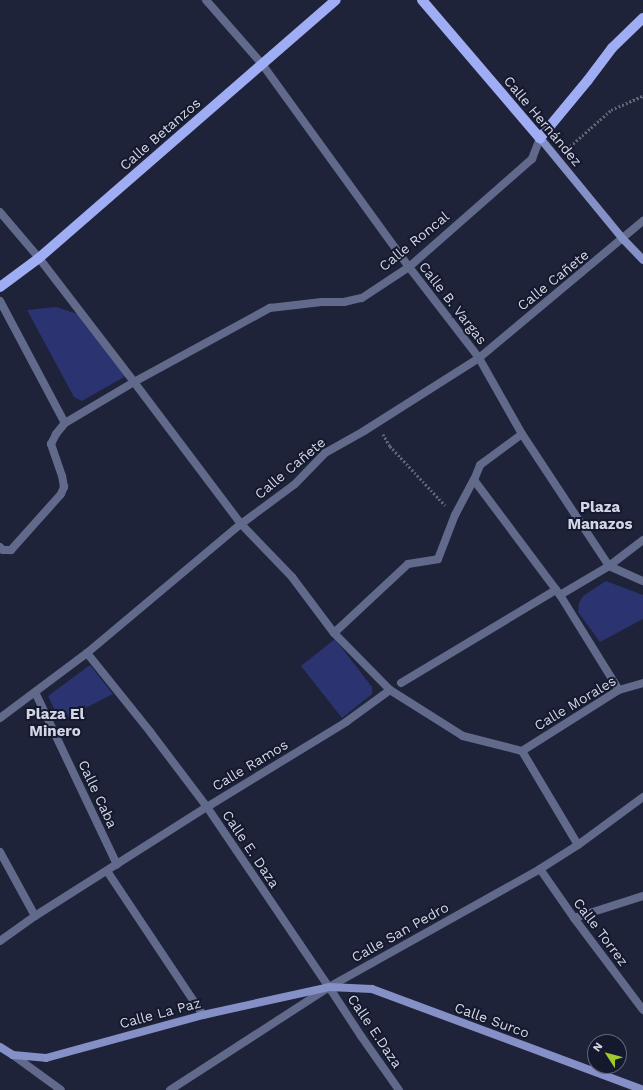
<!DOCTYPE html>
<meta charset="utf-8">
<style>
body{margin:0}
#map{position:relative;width:643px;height:1090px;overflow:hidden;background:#1e2339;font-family:"Work Sans",sans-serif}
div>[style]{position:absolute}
.green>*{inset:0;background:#2b3370}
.path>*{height:2.5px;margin-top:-1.25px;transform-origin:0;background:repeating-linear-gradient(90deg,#606578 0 2px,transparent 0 4px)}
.lane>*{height:8px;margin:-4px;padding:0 4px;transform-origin:4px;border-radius:4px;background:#626a8b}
.street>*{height:8px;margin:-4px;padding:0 4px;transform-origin:4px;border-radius:4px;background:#626a8b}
.secondary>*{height:8px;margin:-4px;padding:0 4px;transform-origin:4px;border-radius:4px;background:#8490c6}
.primary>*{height:10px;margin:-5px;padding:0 5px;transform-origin:5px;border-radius:5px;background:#9faef4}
span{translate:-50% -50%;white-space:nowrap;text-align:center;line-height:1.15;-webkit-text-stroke:4px #15192e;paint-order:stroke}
.street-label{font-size:14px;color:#d2d6e5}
.neighbourhood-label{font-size:15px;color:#d2d6e5;font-weight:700}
.north{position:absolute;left:587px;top:1034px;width:40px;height:40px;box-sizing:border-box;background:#15192e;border:1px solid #616577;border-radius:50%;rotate:306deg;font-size:11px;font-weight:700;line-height:16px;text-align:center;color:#d2d6e5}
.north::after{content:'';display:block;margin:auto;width:14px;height:18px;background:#a0c92c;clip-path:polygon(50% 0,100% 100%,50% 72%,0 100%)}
</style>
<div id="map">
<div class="green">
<i style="clip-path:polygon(56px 307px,84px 316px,127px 367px,124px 377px,82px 401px,74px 397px,27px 310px)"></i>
<i style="clip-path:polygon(606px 581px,643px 595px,643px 619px,600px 642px,578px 612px,579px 603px,583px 596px)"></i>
<i style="clip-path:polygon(335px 639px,372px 687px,372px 694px,342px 718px,301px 666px)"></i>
<i style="clip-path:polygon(90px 665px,113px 694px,60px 721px,48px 696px)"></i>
</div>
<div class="path">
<i style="left:567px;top:149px;width:59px;rotate:-41.6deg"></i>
<i style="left:611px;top:110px;width:35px;rotate:-24deg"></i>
<i style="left:383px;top:434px;width:14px;rotate:60deg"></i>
<i style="left:390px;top:446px;width:81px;rotate:47deg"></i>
</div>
<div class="lane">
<i style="left:0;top:301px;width:138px;rotate:62deg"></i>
<i style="left:134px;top:382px;width:178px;rotate:53deg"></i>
<i style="left:241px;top:524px;width:74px;rotate:46.1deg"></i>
<i style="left:292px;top:577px;width:70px;rotate:53.1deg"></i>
<i style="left:334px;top:633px;width:80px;rotate:45.5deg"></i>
<i style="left:0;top:547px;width:4px;rotate:45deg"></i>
<i style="left:3px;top:550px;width:8px"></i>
<i style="left:11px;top:550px;width:75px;rotate:-48.2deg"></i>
<i style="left:87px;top:653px;width:102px;rotate:51.3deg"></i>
<i style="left:151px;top:733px;width:93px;rotate:52.9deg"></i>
<i style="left:207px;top:807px;width:217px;rotate:55.9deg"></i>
<i style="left:35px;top:692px;width:191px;rotate:64.6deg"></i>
<i style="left:0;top:852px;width:73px;rotate:61.3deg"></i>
<i style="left:107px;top:871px;width:173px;rotate:56.3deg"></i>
</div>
<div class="street">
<i style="left:206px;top:0;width:85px;rotate:48.8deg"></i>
<i style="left:262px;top:64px;width:251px;rotate:54.1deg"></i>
<i style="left:409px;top:267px;width:115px;rotate:52.4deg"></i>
<i style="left:479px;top:358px;width:87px;rotate:60.5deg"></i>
<i style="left:522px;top:434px;width:158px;rotate:56.6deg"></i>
<i style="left:609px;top:566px;width:37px;rotate:24deg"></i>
<i style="left:0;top:212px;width:60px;rotate:49.7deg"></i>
<i style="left:39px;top:258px;width:156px;rotate:52.5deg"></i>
<i style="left:474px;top:480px;width:144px;rotate:53.2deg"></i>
<i style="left:560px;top:595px;width:112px;rotate:58.2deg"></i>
<i style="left:61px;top:494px;width:8px;rotate:-67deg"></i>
<i style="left:64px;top:487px;width:11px;rotate:-100deg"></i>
<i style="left:62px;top:476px;width:34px;rotate:-109deg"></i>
<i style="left:51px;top:444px;width:11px;rotate:-63deg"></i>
<i style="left:56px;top:434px;width:14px;rotate:-51deg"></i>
<i style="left:65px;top:423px;width:80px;rotate:-30.7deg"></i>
<i style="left:134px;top:382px;width:155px;rotate:-28.6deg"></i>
<i style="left:270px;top:308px;width:52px;rotate:-6.6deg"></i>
<i style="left:322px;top:302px;width:22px"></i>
<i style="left:344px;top:302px;width:18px;rotate:-13deg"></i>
<i style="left:362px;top:298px;width:56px;rotate:-33.4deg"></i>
<i style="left:409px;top:267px;width:164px;rotate:-41.3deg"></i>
<i style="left:532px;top:159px;width:22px;rotate:-69deg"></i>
<i style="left:560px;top:595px;width:57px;rotate:-30.6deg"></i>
<i style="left:609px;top:566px;width:43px;rotate:-37.4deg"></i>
<i style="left:334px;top:633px;width:101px;rotate:-43deg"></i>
<i style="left:408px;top:564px;width:30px;rotate:-9deg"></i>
<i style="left:438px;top:559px;width:47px;rotate:-68.9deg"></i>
<i style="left:455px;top:515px;width:40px;rotate:-62deg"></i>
<i style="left:474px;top:480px;width:16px;rotate:-68deg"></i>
<i style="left:480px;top:465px;width:52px;rotate:-36.4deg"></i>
<i style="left:401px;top:683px;width:181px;rotate:-31deg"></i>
<i style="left:0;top:718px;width:109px;rotate:-36.8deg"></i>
<i style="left:87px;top:653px;width:201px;rotate:-40deg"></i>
<i style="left:241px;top:524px;width:67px;rotate:-36.5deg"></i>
<i style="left:295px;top:484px;width:43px;rotate:-45.9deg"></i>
<i style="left:325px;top:453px;width:45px;rotate:-29.4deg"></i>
<i style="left:364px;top:431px;width:136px;rotate:-32.4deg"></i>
<i style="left:479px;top:358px;width:214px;rotate:-39.9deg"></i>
<i style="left:522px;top:751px;width:115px;rotate:-32.2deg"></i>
<i style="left:619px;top:690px;width:25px;rotate:-16deg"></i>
<i style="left:522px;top:751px;width:109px;rotate:59.2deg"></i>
<i style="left:540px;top:869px;width:60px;rotate:55.2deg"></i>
<i style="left:574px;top:918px;width:115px;rotate:53.1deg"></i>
<i style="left:574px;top:918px;width:72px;rotate:-17.7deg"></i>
<i style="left:0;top:941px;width:43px;rotate:-35.5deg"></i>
<i style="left:35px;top:916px;width:204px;rotate:-32.4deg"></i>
<i style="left:207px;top:807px;width:163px;rotate:-31.4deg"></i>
<i style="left:346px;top:722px;width:54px;rotate:-36deg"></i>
<i style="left:390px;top:690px;width:86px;rotate:32.2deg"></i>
<i style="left:463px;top:736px;width:61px;rotate:14.3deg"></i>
<i style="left:329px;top:987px;width:59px;rotate:56.9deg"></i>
<i style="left:361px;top:1036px;width:66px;rotate:54.9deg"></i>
<i style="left:13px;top:1055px;width:59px;rotate:36.1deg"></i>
<i style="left:170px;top:1090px;width:189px;rotate:-32.9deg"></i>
<i style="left:329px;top:987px;width:242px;rotate:-29.2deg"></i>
<i style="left:540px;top:869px;width:45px;rotate:-32.3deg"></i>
<i style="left:578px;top:845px;width:81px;rotate:-36.4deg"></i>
</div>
<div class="secondary">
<i style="left:540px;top:138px;width:131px;rotate:50.6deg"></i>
<i style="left:623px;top:239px;width:29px;rotate:46deg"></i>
<i style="left:0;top:1047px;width:15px;rotate:32deg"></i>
<i style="left:13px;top:1055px;width:33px;rotate:5deg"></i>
<i style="left:46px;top:1058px;width:163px;rotate:-15.3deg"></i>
<i style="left:203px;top:1015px;width:129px;rotate:-12.5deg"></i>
<i style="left:329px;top:987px;width:43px;rotate:2.7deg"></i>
<i style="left:372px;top:989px;width:289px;rotate:20.4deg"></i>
</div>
<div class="primary">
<i style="left:422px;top:0;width:182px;rotate:49.5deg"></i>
<i style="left:540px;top:138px;width:75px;rotate:-50.4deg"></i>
<i style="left:588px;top:80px;width:40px;rotate:-53deg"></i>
<i style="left:612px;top:48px;width:43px;rotate:-44.1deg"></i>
<i style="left:0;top:287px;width:49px;rotate:-36.6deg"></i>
<i style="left:39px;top:258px;width:393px;rotate:-41deg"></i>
</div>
<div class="street-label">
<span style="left:543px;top:121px;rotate:50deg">Calle Hernández</span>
<span style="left:160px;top:134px;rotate:-41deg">Calle Betanzos</span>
<span style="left:414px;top:241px;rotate:-39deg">Calle Roncal</span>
<span style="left:553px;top:280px;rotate:-39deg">Calle Cañete</span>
<span style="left:453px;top:303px;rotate:52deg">Calle B. Vargas</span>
<span style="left:290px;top:468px;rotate:-40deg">Calle Cañete</span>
<span style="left:575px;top:703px;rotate:-31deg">Calle Morales</span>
<span style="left:250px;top:765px;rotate:-31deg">Calle Ramos</span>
<span style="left:98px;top:794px;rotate:65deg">Calle Caba</span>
<span style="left:251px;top:849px;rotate:56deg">Calle E. Daza</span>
<span style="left:400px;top:932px;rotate:-29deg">Calle San Pedro</span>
<span style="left:601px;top:932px;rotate:53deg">Calle Torrez</span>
<span style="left:160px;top:1013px;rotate:-15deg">Calle La Paz</span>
<span style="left:492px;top:1020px;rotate:20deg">Calle Surco</span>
<span style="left:375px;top:1031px;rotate:56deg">Calle E.Daza</span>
</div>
<div class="neighbourhood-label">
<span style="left:600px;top:516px">Plaza<br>Manazos</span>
<span style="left:55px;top:723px">Plaza El<br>Minero</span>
</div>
<div class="north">N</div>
</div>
